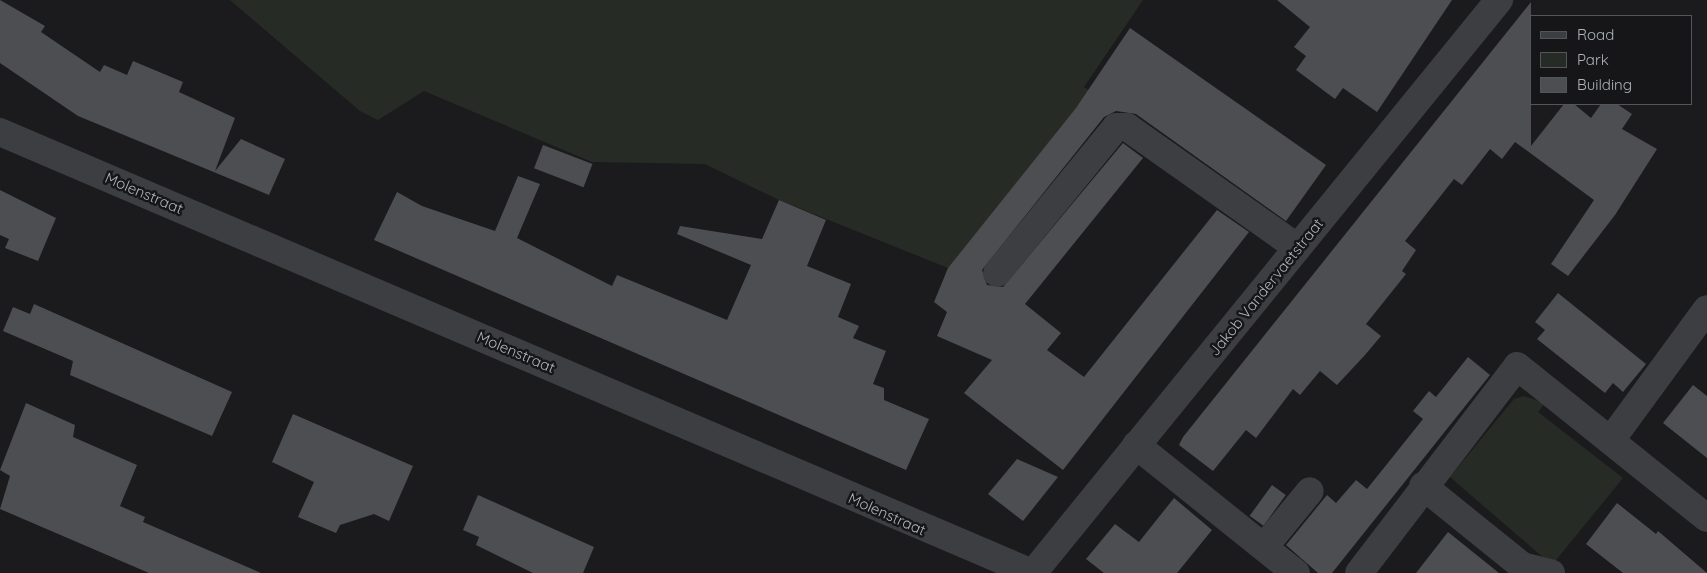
<!DOCTYPE html>
<style>
body{margin:0}
#map{position:relative;width:1707px;height:573px;overflow:hidden;background:#1b1b1d;font-family:Quicksand,sans-serif}
div>[style]{position:absolute}
.green>*{inset:0;background:#262c25}
.building>*{inset:0;background:#4d4e51;transform-origin:0 0}
.minor>*{height:28px;margin:-14px;padding:0 14px;transform-origin:14px;border-radius:14px;background:#3c3e41}
span{translate:-50% -50%;white-space:nowrap;text-align:center;line-height:1.15;-webkit-text-stroke:5px #161618;paint-order:stroke}
.street-label{font-size:15px;color:#afb5ba}
.legend{position:absolute;left:1530px;top:15px;width:162px;height:90px;box-sizing:border-box;background:#161618;border:1px solid #535659;margin:0;padding:6px 9px;list-style:none;font-size:15px;color:#afb5ba}
.legend li{display:flex;align-items:center;gap:10px;height:25px}
.legend b{width:25px;border:1px solid #535659}
</style>
<div id="map">
<div class="green">
<i style="clip-path:polygon(230px 0,1143px 0,1084px 87px,1090px 91px,948px 268px,779px 200px,705px 164px,592px 162px,424px 91px,378px 120px,360px 111px)"></i>
<i style="clip-path:polygon(1524px 396px,1545px 403px,1538px 412px,1623px 478px,1552px 565px,1450px 477px,1514px 399px)"></i>
</div>
<div class="building">
<i style="clip-path:polygon(0 0,45px 26px,41px 32px,100px 72px,104px 65px,127px 75px,133px 61px,183px 82px,179px 92px,235px 118px,215px 171px,241px 139px,285px 159px,269px 195px,78px 116px,0 63px)"></i>
<i style="clip-path:polygon(1277px 0,1452px 0,1377px 112px,1343px 88px,1335px 99px,1296px 70px,1306px 56px,1294px 47px,1310px 27px)"></i>
<i style="clip-path:polygon(1531px 2px,1531px 146px,1564px 104px,1574px 104px,1591px 118px,1601px 104px,1617px 104px,1632px 114px,1622px 129px,1657px 149px,1615px 215px,1568px 276px,1551px 264px,1594px 200px,1515px 142px,1502px 159px,1490px 149px,1462px 185px,1454px 179px,1405px 241px,1416px 250px,1402px 271px,1406px 274px,1366px 324px,1381px 336px,1365px 355px,1337px 385px,1320px 371px,1300px 395px,1293px 389px,1256px 438px,1246px 430px,1213px 471px,1179px 445px,1183px 437px)"></i>
<i style="clip-path:polygon(1130px 28px,1326px 165px,1286px 221px,1136px 114px,1116px 111px,1104px 117px,982px 270px,987px 285px,1003px 287px,1123px 143px,1143px 158px,1025px 304px,1061px 333px,1047px 350px,1084px 377px,1217px 210px,1249px 232px,1063px 470px,964px 393px,992px 360px,937px 336px,947px 312px,934px 302px,948px 268px,1076px 108px)"></i>
<i style="left:543px;top:145px;width:53px;height:25px;rotate:21deg"></i>
<i style="clip-path:polygon(518px 176px,540px 184px,517px 238px,612px 286px,617px 275px,727px 320px,751px 265px,677px 234px,680px 226px,762px 239px,779px 200px,826px 220px,807px 266px,851px 284px,838px 317px,859px 326px,853px 338px,886px 351px,873px 384px,884px 388px,884px 400px,929px 419px,906px 470px,374px 240px,397px 192px,422px 206px,495px 231px)"></i>
<i style="clip-path:polygon(0 190px,56px 218px,38px 261px,5px 248px,9px 239px,0 235px)"></i>
<i style="clip-path:polygon(1558px 293px,1646px 364px,1623px 392px,1613px 383px,1605px 393px,1537px 339px,1545px 330px,1535px 322px)"></i>
<i style="clip-path:polygon(34px 304px,232px 392px,212px 436px,70px 375px,73px 361px,3px 331px,13px 307px,30px 314px)"></i>
<i style="clip-path:polygon(1468px 357px,1490px 375px,1332px 573px,1318px 573px,1286px 545px,1327px 495px,1336px 503px,1356px 480px,1367px 489px,1423px 419px,1413px 411px,1429px 391px,1436px 397px)"></i>
<i style="clip-path:polygon(1693px 385px,1707px 396px,1707px 458px,1663px 423px)"></i>
<i style="clip-path:polygon(26px 403px,75px 425px,73px 437px,137px 465px,120px 506px,145px 517px,143px 522px,261px 573px,149px 573px,0 509px,10px 476px,0 470px)"></i>
<i style="clip-path:polygon(293px 414px,413px 466px,389px 521px,374px 514px,340px 525px,336px 533px,298px 517px,314px 482px,272px 462px)"></i>
<i style="clip-path:polygon(1017px 459px,1058px 477px,1023px 521px,988px 494px)"></i>
<i style="left:1272px;top:485px;width:17px;height:38px;rotate:36deg"></i>
<i style="clip-path:polygon(478px 495px,594px 547px,583px 573px,533px 573px,476px 545px,479px 537px,463px 530px)"></i>
<i style="clip-path:polygon(1174px 498px,1212px 530px,1177px 573px,1104px 573px,1086px 559px,1115px 524px,1139px 542px)"></i>
<i style="clip-path:polygon(1617px 503px,1656px 534px,1658px 531px,1707px 573px,1623px 573px,1586px 544px)"></i>
<i style="clip-path:polygon(1448px 532px,1499px 573px,1416px 573px)"></i>
</div>
<div class="minor">
<i style="left:0;top:132px;width:1122px;rotate:23.14deg"></i>
<i style="left:997px;top:273px;width:188px;rotate:-50.8deg"></i>
<i style="left:1116px;top:127px;width:11px"></i>
<i style="left:1127px;top:127px;width:209px;rotate:35.3deg"></i>
<i style="left:1611px;top:440px;width:162px;rotate:-53.8deg"></i>
<i style="left:1136px;top:445px;width:205px;rotate:38.7deg"></i>
<i style="left:1423px;top:486px;width:127px;rotate:38.9deg"></i>
<i style="left:1522px;top:566px;width:30px;rotate:14deg"></i>
<i style="left:1264px;top:547px;width:72px;rotate:-50.6deg"></i>
<i style="left:1033px;top:573px;width:739px;rotate:-50.88deg"></i>
<i style="left:1359px;top:573px;width:260px;rotate:-52.6deg"></i>
<i style="left:1517px;top:366px;width:243px;rotate:38.7deg"></i>
</div>
<div class="street-label">
<span style="left:144px;top:193px;rotate:23deg">Molenstraat</span>
<span style="left:1266px;top:287px;rotate:-51deg">Jakob Vandervaetstraat</span>
<span style="left:516px;top:352px;rotate:23deg">Molenstraat</span>
<span style="left:887px;top:514px;rotate:24deg">Molenstraat</span>
</div>
<ul class="legend">
<li><b style="height:6px;background:#3c3e41"></b>Road</li>
<li><b style="height:14px;background:#262c25"></b>Park</li>
<li><b style="height:14px;background:#4d4e51"></b>Building</li>
</ul>
</div>
